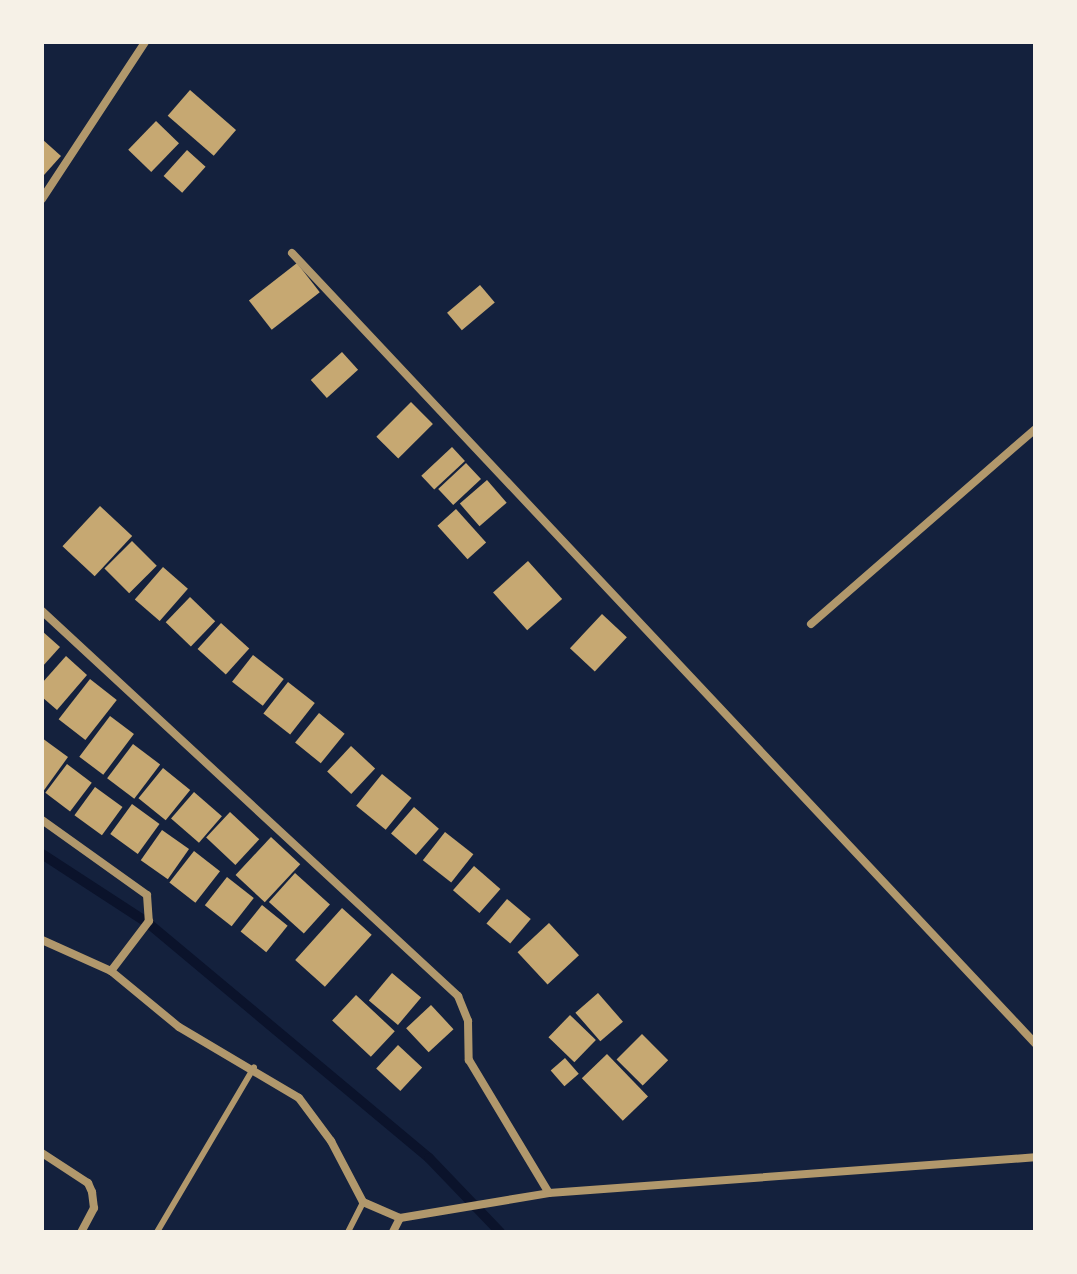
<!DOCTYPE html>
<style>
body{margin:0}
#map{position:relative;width:1077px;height:1274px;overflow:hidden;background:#14213d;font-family:"Roboto Condensed",sans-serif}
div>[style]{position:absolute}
.stream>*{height:10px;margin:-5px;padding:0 5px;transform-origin:5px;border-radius:5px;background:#0b132b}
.building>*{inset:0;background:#c6a872;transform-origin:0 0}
.service>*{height:6px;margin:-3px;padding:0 3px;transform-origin:3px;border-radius:3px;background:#b1986c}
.minor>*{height:8px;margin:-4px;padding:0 4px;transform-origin:4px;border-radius:4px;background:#b1986c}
span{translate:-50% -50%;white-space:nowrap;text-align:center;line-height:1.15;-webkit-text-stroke:6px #f6f1e7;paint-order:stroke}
.frame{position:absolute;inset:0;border:44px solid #f6f1e7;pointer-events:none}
</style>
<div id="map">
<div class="stream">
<i style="left:42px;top:854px;width:126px;rotate:33.1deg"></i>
<i style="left:148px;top:923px;width:366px;rotate:39.9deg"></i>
<i style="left:429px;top:1158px;width:103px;rotate:46.2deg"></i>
</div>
<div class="building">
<i style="left:190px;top:90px;width:61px;height:34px;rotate:41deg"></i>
<i style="left:156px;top:121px;width:32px;height:40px;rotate:44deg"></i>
<i style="clip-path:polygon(42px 139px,61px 156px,44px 175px,42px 173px)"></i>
<i style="left:187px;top:150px;width:25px;height:35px;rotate:42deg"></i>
<i style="left:297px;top:263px;width:37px;height:61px;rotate:52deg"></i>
<i style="left:480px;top:285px;width:23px;height:43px;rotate:50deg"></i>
<i style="left:342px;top:352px;width:24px;height:42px;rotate:48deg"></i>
<i style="left:411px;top:402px;width:31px;height:49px;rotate:45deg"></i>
<i style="left:452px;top:447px;width:19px;height:42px;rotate:47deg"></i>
<i style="left:466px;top:463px;width:22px;height:38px;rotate:47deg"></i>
<i style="left:487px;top:480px;width:30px;height:36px;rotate:49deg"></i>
<i style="left:100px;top:506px;width:44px;height:55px;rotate:43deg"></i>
<i style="left:456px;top:509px;width:45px;height:25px;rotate:48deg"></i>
<i style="left:132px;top:541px;width:35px;height:39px;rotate:45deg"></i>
<i style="left:528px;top:561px;width:51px;height:47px;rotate:48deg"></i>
<i style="left:163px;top:567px;width:33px;height:43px;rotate:41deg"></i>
<i style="left:190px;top:597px;width:35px;height:35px;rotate:44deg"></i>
<i style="left:602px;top:614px;width:34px;height:47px;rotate:43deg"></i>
<i style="left:221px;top:623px;width:38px;height:35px;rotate:42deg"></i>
<i style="clip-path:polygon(42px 631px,60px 647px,42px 667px)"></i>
<i style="left:253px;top:655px;width:39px;height:34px;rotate:38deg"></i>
<i style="clip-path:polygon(66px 656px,87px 675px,57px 710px,42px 697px,42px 683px)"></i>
<i style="left:90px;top:679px;width:34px;height:51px;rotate:38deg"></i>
<i style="left:288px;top:682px;width:34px;height:40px;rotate:38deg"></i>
<i style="left:319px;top:713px;width:33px;height:38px;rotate:39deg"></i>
<i style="left:110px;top:716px;width:30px;height:51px;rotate:37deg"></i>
<i style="clip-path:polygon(42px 738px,68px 757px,42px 793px)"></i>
<i style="left:133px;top:744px;width:34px;height:43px;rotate:37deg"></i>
<i style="left:351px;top:746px;width:33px;height:35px;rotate:43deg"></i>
<i style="left:67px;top:764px;width:31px;height:36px;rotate:37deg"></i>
<i style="left:163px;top:768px;width:35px;height:39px;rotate:39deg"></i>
<i style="left:382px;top:774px;width:38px;height:41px;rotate:39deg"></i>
<i style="left:95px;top:787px;width:34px;height:35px;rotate:36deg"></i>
<i style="left:194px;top:792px;width:37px;height:35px;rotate:41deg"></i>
<i style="left:132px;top:804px;width:34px;height:37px;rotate:36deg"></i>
<i style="left:414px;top:807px;width:33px;height:35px;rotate:41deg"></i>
<i style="left:230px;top:812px;width:40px;height:35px;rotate:43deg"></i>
<i style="left:162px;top:830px;width:33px;height:37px;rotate:35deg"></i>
<i style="left:445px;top:832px;width:36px;height:36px;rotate:38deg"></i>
<i style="left:271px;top:837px;width:40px;height:52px;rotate:43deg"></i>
<i style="left:194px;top:851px;width:33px;height:40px;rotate:38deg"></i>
<i style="left:474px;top:866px;width:35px;height:32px;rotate:41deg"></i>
<i style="left:295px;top:873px;width:47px;height:39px;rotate:42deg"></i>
<i style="left:227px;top:877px;width:34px;height:36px;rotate:38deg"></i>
<i style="left:507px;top:899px;width:31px;height:32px;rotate:40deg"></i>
<i style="left:262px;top:905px;width:33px;height:34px;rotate:39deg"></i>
<i style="left:342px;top:908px;width:40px;height:70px;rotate:42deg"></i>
<i style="left:549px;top:923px;width:44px;height:43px;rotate:47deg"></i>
<i style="left:392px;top:973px;width:38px;height:36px;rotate:40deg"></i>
<i style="left:598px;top:993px;width:38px;height:30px;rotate:49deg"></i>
<i style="left:356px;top:995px;width:53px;height:35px;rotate:43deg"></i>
<i style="left:431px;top:1005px;width:33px;height:34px;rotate:47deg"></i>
<i style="left:570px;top:1015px;width:36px;height:31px;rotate:44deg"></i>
<i style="left:642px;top:1034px;width:37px;height:36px;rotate:45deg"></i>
<i style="left:398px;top:1045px;width:33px;height:32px;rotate:43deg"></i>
<i style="left:607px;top:1054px;width:59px;height:35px;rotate:46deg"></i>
<i style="left:565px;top:1058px;width:21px;height:19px;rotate:49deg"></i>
</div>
<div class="service">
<i style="left:157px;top:1232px;width:191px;rotate:-59.5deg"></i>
<i style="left:348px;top:1232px;width:34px;rotate:-63deg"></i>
</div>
<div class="minor">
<i style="left:42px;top:199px;width:188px;rotate:-56.7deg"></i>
<i style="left:292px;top:253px;width:1085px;rotate:46.76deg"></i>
<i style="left:42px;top:611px;width:567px;rotate:42.78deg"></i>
<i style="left:458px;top:996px;width:27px;rotate:68deg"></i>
<i style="left:468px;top:1021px;width:39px;rotate:89deg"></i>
<i style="left:469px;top:1060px;width:155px;rotate:59deg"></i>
<i style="left:811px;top:624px;width:297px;rotate:-41deg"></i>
<i style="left:42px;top:820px;width:129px;rotate:35.5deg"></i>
<i style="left:147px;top:895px;width:26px;rotate:86deg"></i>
<i style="left:149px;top:921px;width:63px;rotate:127.2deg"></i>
<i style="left:42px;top:940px;width:76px;rotate:24.2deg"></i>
<i style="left:111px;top:971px;width:88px;rotate:39.5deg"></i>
<i style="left:179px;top:1027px;width:139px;rotate:30.6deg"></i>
<i style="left:299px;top:1098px;width:54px;rotate:53.3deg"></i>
<i style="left:331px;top:1141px;width:69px;rotate:62.3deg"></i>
<i style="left:363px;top:1202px;width:40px;rotate:23.4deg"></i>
<i style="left:400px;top:1218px;width:16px;rotate:117deg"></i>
<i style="left:42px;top:1153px;width:55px;rotate:33.1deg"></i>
<i style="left:88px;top:1183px;width:10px;rotate:66deg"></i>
<i style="left:92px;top:1192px;width:16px;rotate:83deg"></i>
<i style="left:94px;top:1208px;width:27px;rotate:118deg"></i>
<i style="left:400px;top:1218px;width:151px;rotate:-9.5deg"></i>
<i style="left:549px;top:1193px;width:487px;rotate:-4.2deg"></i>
</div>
<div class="frame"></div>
</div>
